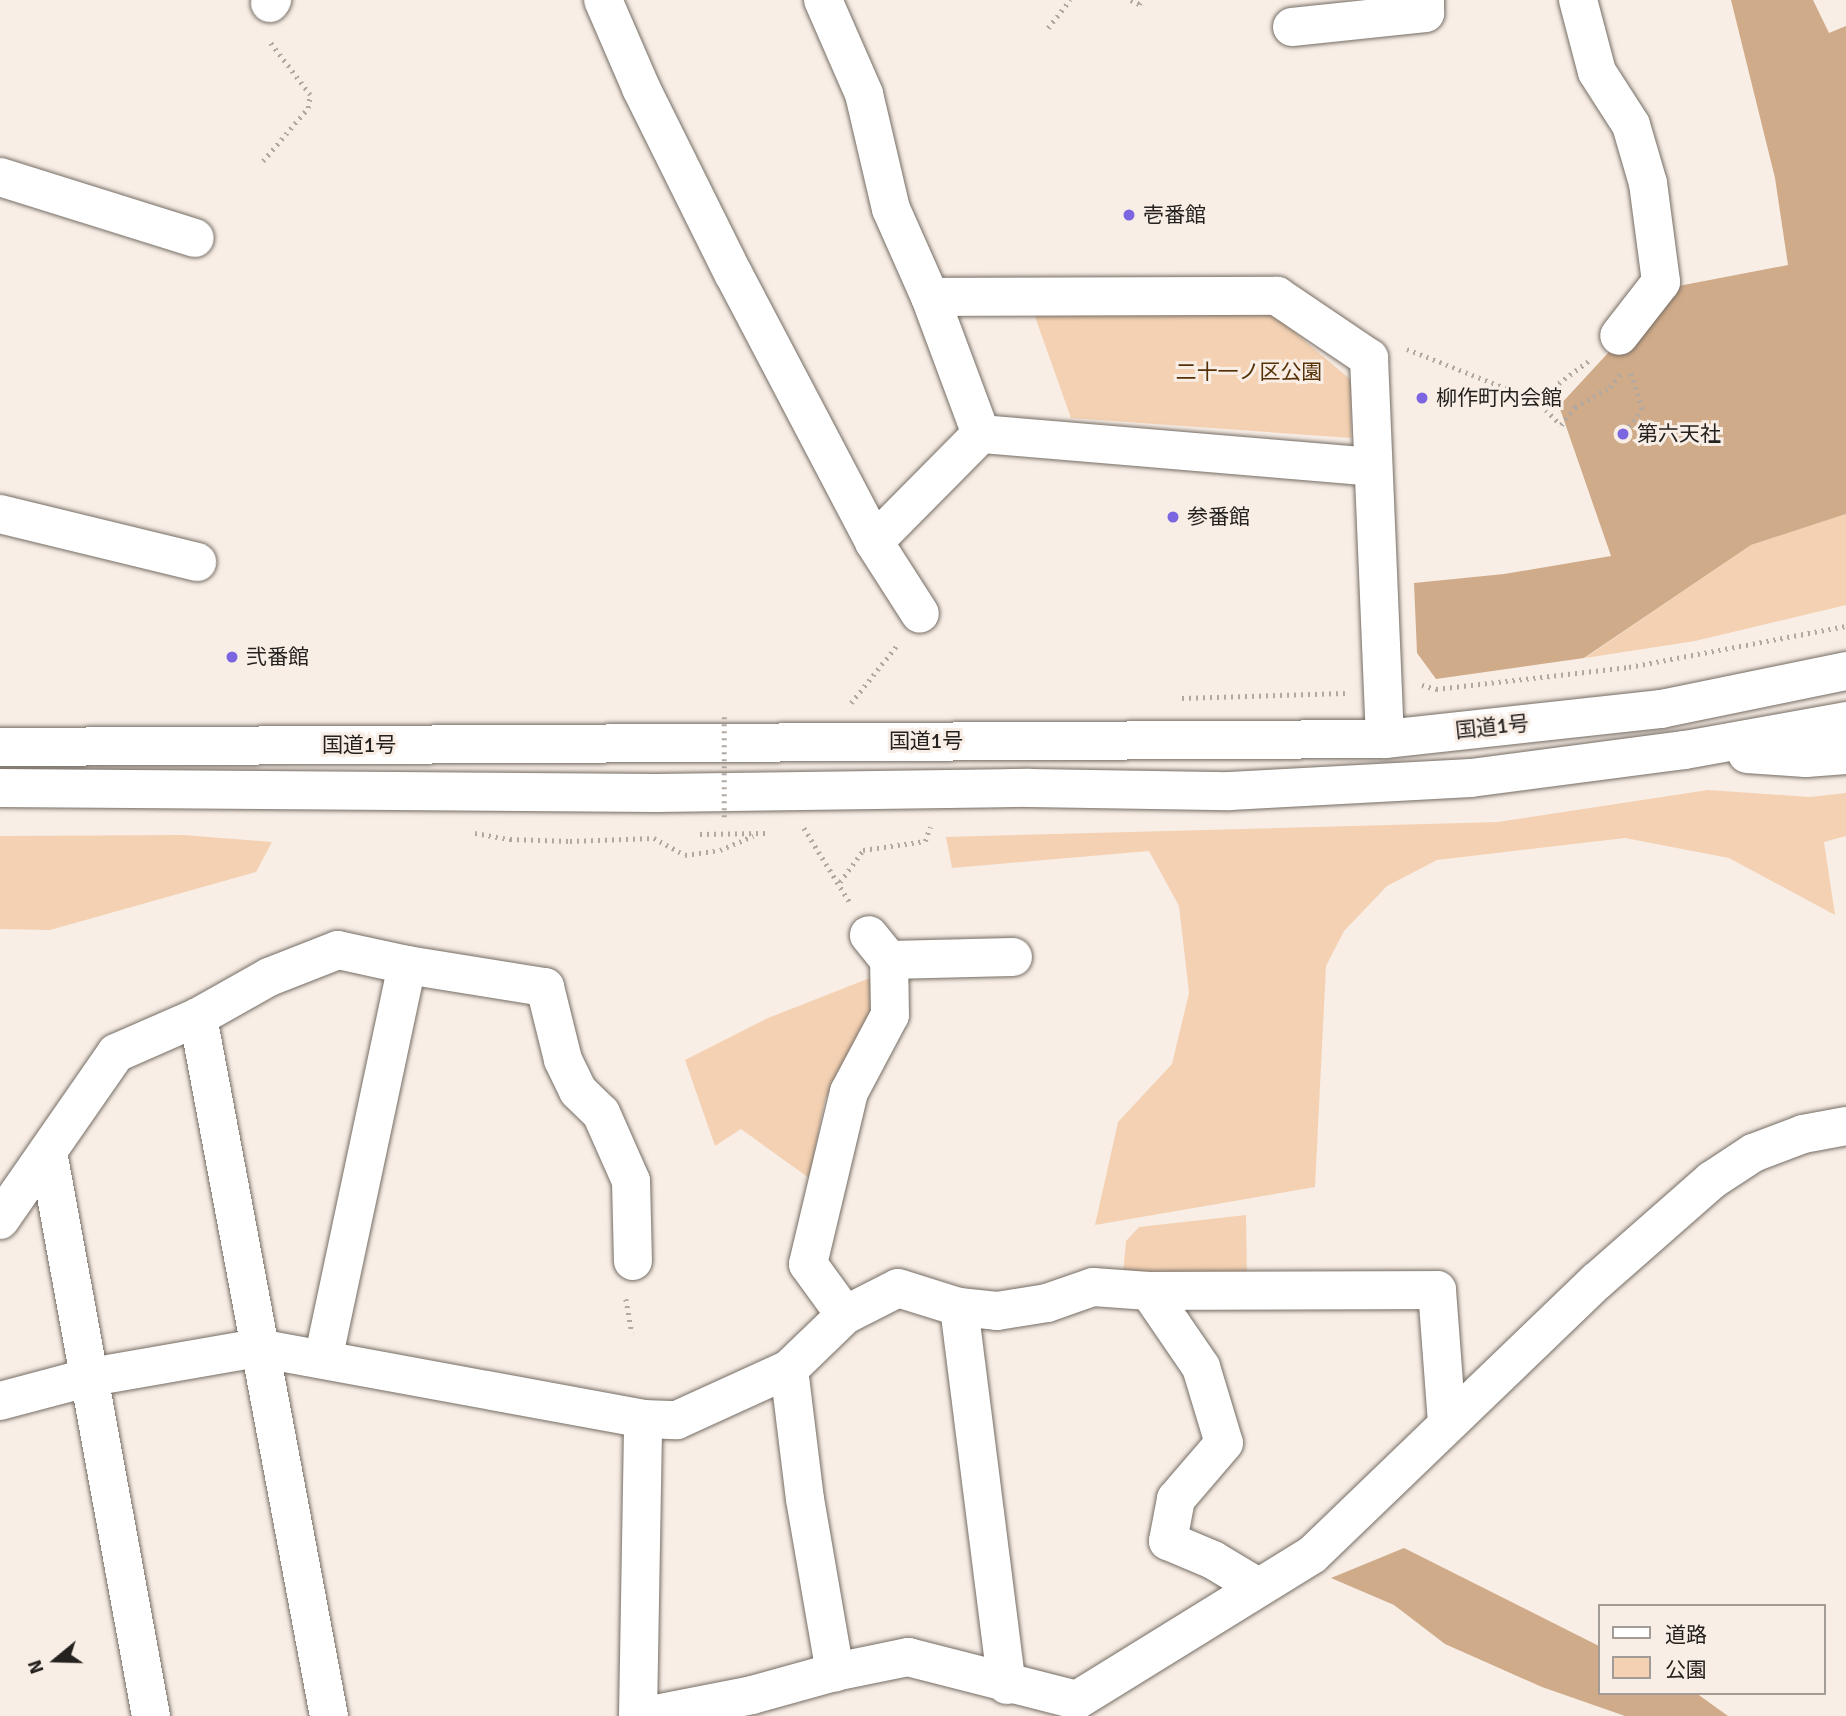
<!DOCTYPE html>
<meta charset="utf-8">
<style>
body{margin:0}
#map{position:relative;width:1846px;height:1716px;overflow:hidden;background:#f8eee6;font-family:Signika,"Noto Sans JP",sans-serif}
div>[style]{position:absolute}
.green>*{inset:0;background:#f4d1b2}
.forest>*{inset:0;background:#d0ab89}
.path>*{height:4.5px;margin-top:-2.25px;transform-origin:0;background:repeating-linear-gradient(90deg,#b0a8a2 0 2px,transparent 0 7px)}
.roads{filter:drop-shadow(0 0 2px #756d65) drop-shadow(0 0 2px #756d65)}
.minor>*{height:38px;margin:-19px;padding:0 19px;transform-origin:19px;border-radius:19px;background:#fff}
.highway>*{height:38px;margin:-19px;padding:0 19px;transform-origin:19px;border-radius:19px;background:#fff}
.path-bridge>*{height:4.5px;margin-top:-2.25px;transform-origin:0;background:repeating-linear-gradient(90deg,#b0a8a2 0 2px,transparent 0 7px)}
.dots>*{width:19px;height:19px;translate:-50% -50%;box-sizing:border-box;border:4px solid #f8eee6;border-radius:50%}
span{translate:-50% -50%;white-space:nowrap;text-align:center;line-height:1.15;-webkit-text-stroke:6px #f8eee6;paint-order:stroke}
.poi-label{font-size:21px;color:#24211e}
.left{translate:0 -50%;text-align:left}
.park-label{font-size:21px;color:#563208}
.street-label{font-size:21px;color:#24211e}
.legend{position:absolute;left:1598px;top:1604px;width:228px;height:91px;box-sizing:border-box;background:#f8eee6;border:2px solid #a39c96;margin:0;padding:9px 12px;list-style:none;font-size:21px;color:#24211e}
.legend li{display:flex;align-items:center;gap:14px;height:35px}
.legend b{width:35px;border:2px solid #a39c96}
.north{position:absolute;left:21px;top:1625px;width:70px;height:70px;-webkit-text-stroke:5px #f8eee6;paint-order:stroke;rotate:251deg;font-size:19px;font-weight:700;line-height:28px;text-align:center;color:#24211e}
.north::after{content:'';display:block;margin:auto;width:24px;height:32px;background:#24211e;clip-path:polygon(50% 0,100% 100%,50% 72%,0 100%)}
</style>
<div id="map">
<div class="green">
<i style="clip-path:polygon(1033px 311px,1273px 314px,1351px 380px,1351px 438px,1071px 418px)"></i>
<i style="clip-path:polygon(1846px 514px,1846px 605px,1695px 641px,1585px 658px,1751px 545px)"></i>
<i style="clip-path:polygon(1708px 790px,1810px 797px,1846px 793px,1846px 836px,1824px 842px,1835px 915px,1729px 858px,1625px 838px,1437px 860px,1387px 886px,1344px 931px,1326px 966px,1315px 1187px,1095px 1225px,1118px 1122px,1172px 1064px,1189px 993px,1179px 906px,1149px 851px,952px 868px,946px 837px,1498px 822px)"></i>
<i style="clip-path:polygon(183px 835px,272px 842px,256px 872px,50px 930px,0 929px,0 836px)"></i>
<i style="clip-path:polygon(875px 976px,876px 1018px,825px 1099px,809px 1178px,741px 1129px,715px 1146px,685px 1060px,768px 1018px)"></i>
<i style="clip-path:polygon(1246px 1215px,1247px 1276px,1123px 1275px,1126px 1241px,1139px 1227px)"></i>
</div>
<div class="forest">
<i style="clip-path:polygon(1731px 0,1813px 0,1829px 33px,1846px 26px,1846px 514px,1751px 545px,1584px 658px,1436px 679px,1417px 653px,1414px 583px,1504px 574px,1611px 556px,1559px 406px,1668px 288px,1788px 265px,1775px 178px)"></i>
<i style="clip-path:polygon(1404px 1548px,1599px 1646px,1599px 1693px,1696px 1693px,1728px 1716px,1625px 1716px,1542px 1687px,1445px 1644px,1394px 1605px,1331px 1578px)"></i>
</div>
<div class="path">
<i style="left:1131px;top:0;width:9px;rotate:27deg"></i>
<i style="left:1139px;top:4px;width:5px;rotate:-53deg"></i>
<i style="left:1048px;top:28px;width:36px;rotate:-52deg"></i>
<i style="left:263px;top:161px;width:70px;rotate:-49.7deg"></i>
<i style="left:308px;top:108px;width:13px;rotate:-81deg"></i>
<i style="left:310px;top:95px;width:68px;rotate:-127.2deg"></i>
<i style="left:1407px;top:349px;width:139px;rotate:21.6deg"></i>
<i style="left:1536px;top:400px;width:35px;rotate:45deg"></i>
<i style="left:1561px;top:425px;width:23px;rotate:-52deg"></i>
<i style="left:1575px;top:407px;width:40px;rotate:-29.7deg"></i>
<i style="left:1610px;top:387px;width:16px;rotate:-52deg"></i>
<i style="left:1536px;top:400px;width:69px;rotate:-36.7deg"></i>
<i style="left:1624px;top:432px;width:29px;rotate:-52deg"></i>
<i style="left:1642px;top:409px;width:40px;rotate:-108deg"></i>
<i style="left:1422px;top:685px;width:15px;rotate:16deg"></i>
<i style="left:1436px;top:689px;width:194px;rotate:-6.5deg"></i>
<i style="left:1629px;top:667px;width:221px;rotate:-10.7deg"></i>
<i style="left:1182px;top:698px;width:163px;rotate:-1.8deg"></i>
<i style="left:851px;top:703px;width:75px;rotate:-51.5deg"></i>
<i style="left:804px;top:828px;width:89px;rotate:58.3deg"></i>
<i style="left:475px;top:833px;width:36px;rotate:10deg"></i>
<i style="left:510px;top:839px;width:60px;rotate:1.9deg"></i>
<i style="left:570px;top:841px;width:84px;rotate:-2deg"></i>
<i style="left:654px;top:838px;width:35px;rotate:29deg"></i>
<i style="left:685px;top:855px;width:35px;rotate:-8deg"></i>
<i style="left:720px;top:850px;width:36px;rotate:-23deg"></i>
<i style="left:700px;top:834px;width:65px;rotate:-0.9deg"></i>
<i style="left:840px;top:882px;width:39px;rotate:-54deg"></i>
<i style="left:863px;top:850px;width:63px;rotate:-8.3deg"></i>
<i style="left:925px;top:841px;width:15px;rotate:-70deg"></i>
<i style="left:626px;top:1299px;width:35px;rotate:80deg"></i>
</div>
<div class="roads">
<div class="minor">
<i style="left:603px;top:0;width:96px;rotate:66.6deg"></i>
<i style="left:641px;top:88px;width:207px;rotate:63.6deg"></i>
<i style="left:733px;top:273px;width:304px;rotate:62.3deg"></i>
<i style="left:874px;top:542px;width:152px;rotate:-45.3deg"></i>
<i style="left:823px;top:0;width:103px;rotate:66.4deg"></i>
<i style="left:864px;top:94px;width:118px;rotate:76.8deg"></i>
<i style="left:891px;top:209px;width:96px;rotate:66.1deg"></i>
<i style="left:930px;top:297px;width:146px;rotate:69.6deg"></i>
<i style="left:1578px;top:0;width:74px;rotate:75.2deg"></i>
<i style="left:1597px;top:72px;width:63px;rotate:57.3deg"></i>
<i style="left:1631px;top:125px;width:60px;rotate:73.7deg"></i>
<i style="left:1648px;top:183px;width:100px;rotate:82.5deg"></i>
<i style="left:1661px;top:282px;width:68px;rotate:127.9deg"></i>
<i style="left:270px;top:3px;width:4px;rotate:-56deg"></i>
<i style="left:1292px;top:27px;width:134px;rotate:-6deg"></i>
<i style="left:1425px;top:13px;width:13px;rotate:-90deg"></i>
<i style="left:0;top:177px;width:204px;rotate:17.4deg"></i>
<i style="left:930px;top:297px;width:347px;rotate:-0.2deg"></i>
<i style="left:1277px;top:296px;width:111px;rotate:34deg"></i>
<i style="left:1369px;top:358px;width:381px;rotate:87.6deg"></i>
<i style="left:981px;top:434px;width:392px;rotate:4.8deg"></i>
<i style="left:0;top:514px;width:203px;rotate:13.7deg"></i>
<i style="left:874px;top:542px;width:85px;rotate:57.4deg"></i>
<i style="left:889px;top:960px;width:124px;rotate:-1.4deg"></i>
<i style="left:407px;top:965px;width:140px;rotate:9.1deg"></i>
<i style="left:545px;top:987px;width:75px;rotate:76.1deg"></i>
<i style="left:563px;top:1060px;width:34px;rotate:64deg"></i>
<i style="left:578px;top:1091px;width:32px;rotate:44deg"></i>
<i style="left:601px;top:1113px;width:74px;rotate:66.2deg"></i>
<i style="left:631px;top:1181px;width:80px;rotate:88.6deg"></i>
<i style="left:198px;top:1017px;width:711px;rotate:79.39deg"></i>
<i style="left:48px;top:1152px;width:573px;rotate:79.65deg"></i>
<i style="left:0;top:1220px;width:203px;rotate:-55.2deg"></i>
<i style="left:116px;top:1053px;width:90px;rotate:-23.7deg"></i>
<i style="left:198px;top:1017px;width:81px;rotate:-29.4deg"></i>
<i style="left:269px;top:977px;width:74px;rotate:-21.4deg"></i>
<i style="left:338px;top:950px;width:71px;rotate:12.3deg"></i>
<i style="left:407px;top:965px;width:403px;rotate:102deg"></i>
<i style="left:1149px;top:1291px;width:92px;rotate:55.6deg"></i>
<i style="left:1201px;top:1367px;width:79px;rotate:73.2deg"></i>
<i style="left:1224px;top:1443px;width:74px;rotate:130.6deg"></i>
<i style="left:1176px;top:1499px;width:43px;rotate:100.8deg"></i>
<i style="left:1168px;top:1541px;width:49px;rotate:22.9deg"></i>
<i style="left:1213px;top:1560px;width:52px;rotate:31deg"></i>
<i style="left:959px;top:1307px;width:381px;rotate:82.8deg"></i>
<i style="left:845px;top:1315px;width:63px;rotate:-126deg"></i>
<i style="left:808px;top:1264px;width:177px;rotate:-76.6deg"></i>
<i style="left:849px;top:1092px;width:87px;rotate:-62deg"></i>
<i style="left:890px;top:1015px;width:55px;rotate:-91deg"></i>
<i style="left:889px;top:960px;width:32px;rotate:-129deg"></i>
<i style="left:789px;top:1369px;width:131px;rotate:83deg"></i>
<i style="left:805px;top:1499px;width:176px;rotate:80.2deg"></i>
<i style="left:0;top:1401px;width:94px;rotate:-14.8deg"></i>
<i style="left:91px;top:1377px;width:169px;rotate:-9.9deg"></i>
<i style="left:258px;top:1348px;width:391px;rotate:10.4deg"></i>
<i style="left:643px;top:1419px;width:34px;rotate:2deg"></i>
<i style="left:677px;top:1420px;width:123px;rotate:-24.5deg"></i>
<i style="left:789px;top:1369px;width:78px;rotate:-44deg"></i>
<i style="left:845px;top:1315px;width:59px;rotate:-27deg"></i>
<i style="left:898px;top:1288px;width:64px;rotate:17.3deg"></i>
<i style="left:959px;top:1307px;width:38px;rotate:6deg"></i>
<i style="left:997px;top:1311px;width:51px;rotate:-9.1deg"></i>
<i style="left:1047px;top:1303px;width:49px;rotate:-19.2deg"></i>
<i style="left:1093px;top:1287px;width:56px;rotate:4.1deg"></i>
<i style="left:1149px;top:1291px;width:288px;rotate:-0.2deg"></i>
<i style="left:1437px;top:1290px;width:132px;rotate:85.7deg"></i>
<i style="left:638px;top:1716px;width:297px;rotate:-89deg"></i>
<i style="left:646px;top:1716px;width:108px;rotate:-11.2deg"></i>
<i style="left:752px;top:1695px;width:86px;rotate:-15.5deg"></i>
<i style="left:835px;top:1672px;width:75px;rotate:-11.6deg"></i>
<i style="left:908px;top:1657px;width:174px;rotate:14.3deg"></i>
<i style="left:1077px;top:1700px;width:276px;rotate:-31.7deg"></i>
<i style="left:1312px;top:1555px;width:395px;rotate:-43.9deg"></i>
<i style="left:1597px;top:1281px;width:153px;rotate:-41.3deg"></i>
<i style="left:1712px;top:1180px;width:49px;rotate:-33.4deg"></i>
<i style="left:1753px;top:1153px;width:53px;rotate:-20.8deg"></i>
<i style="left:1803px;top:1134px;width:44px;rotate:-10.5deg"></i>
</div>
<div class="highway">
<i style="left:0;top:747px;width:1385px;rotate:-0.33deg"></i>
<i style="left:1385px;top:739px;width:278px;rotate:-6.2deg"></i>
<i style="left:1661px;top:709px;width:189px;rotate:-11.6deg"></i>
<i style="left:1747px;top:754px;width:59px;rotate:3.9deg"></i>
<i style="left:1806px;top:758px;width:40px;rotate:-4.3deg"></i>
<i style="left:0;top:788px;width:657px;rotate:0.44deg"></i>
<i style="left:657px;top:793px;width:372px;rotate:-0.8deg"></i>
<i style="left:1029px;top:788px;width:201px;rotate:0.9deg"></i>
<i style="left:1230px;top:791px;width:241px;rotate:-3.1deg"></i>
<i style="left:1471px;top:778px;width:216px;rotate:-7.5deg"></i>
<i style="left:1685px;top:750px;width:164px;rotate:-10.2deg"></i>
</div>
</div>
<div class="path-bridge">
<i style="left:724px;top:817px;width:104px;rotate:-90deg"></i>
</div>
<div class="dots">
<i style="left:1129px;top:215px;background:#7c65e0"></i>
<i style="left:1422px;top:398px;background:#7c65e0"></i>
<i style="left:1623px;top:434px;background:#7c65e0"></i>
<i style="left:1173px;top:517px;background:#7c65e0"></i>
<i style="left:232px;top:657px;background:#7c65e0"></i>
</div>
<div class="poi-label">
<span class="left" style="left:1143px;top:215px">壱番館</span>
<span class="left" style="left:1436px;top:398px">柳作町内会館</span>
<span class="left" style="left:1637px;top:434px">第六天社</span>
<span class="left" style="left:1187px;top:517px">参番館</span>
<span class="left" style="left:246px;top:657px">弐番館</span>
</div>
<div class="park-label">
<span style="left:1249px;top:372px">二十一ノ区公園</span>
</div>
<div class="street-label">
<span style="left:1492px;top:727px;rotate:-6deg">国道1号</span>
<span style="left:926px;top:741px">国道1号</span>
<span style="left:359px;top:745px">国道1号</span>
</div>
<ul class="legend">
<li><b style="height:9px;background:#fff"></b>道路</li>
<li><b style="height:19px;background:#f4d1b2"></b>公園</li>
</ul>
<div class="north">N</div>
</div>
